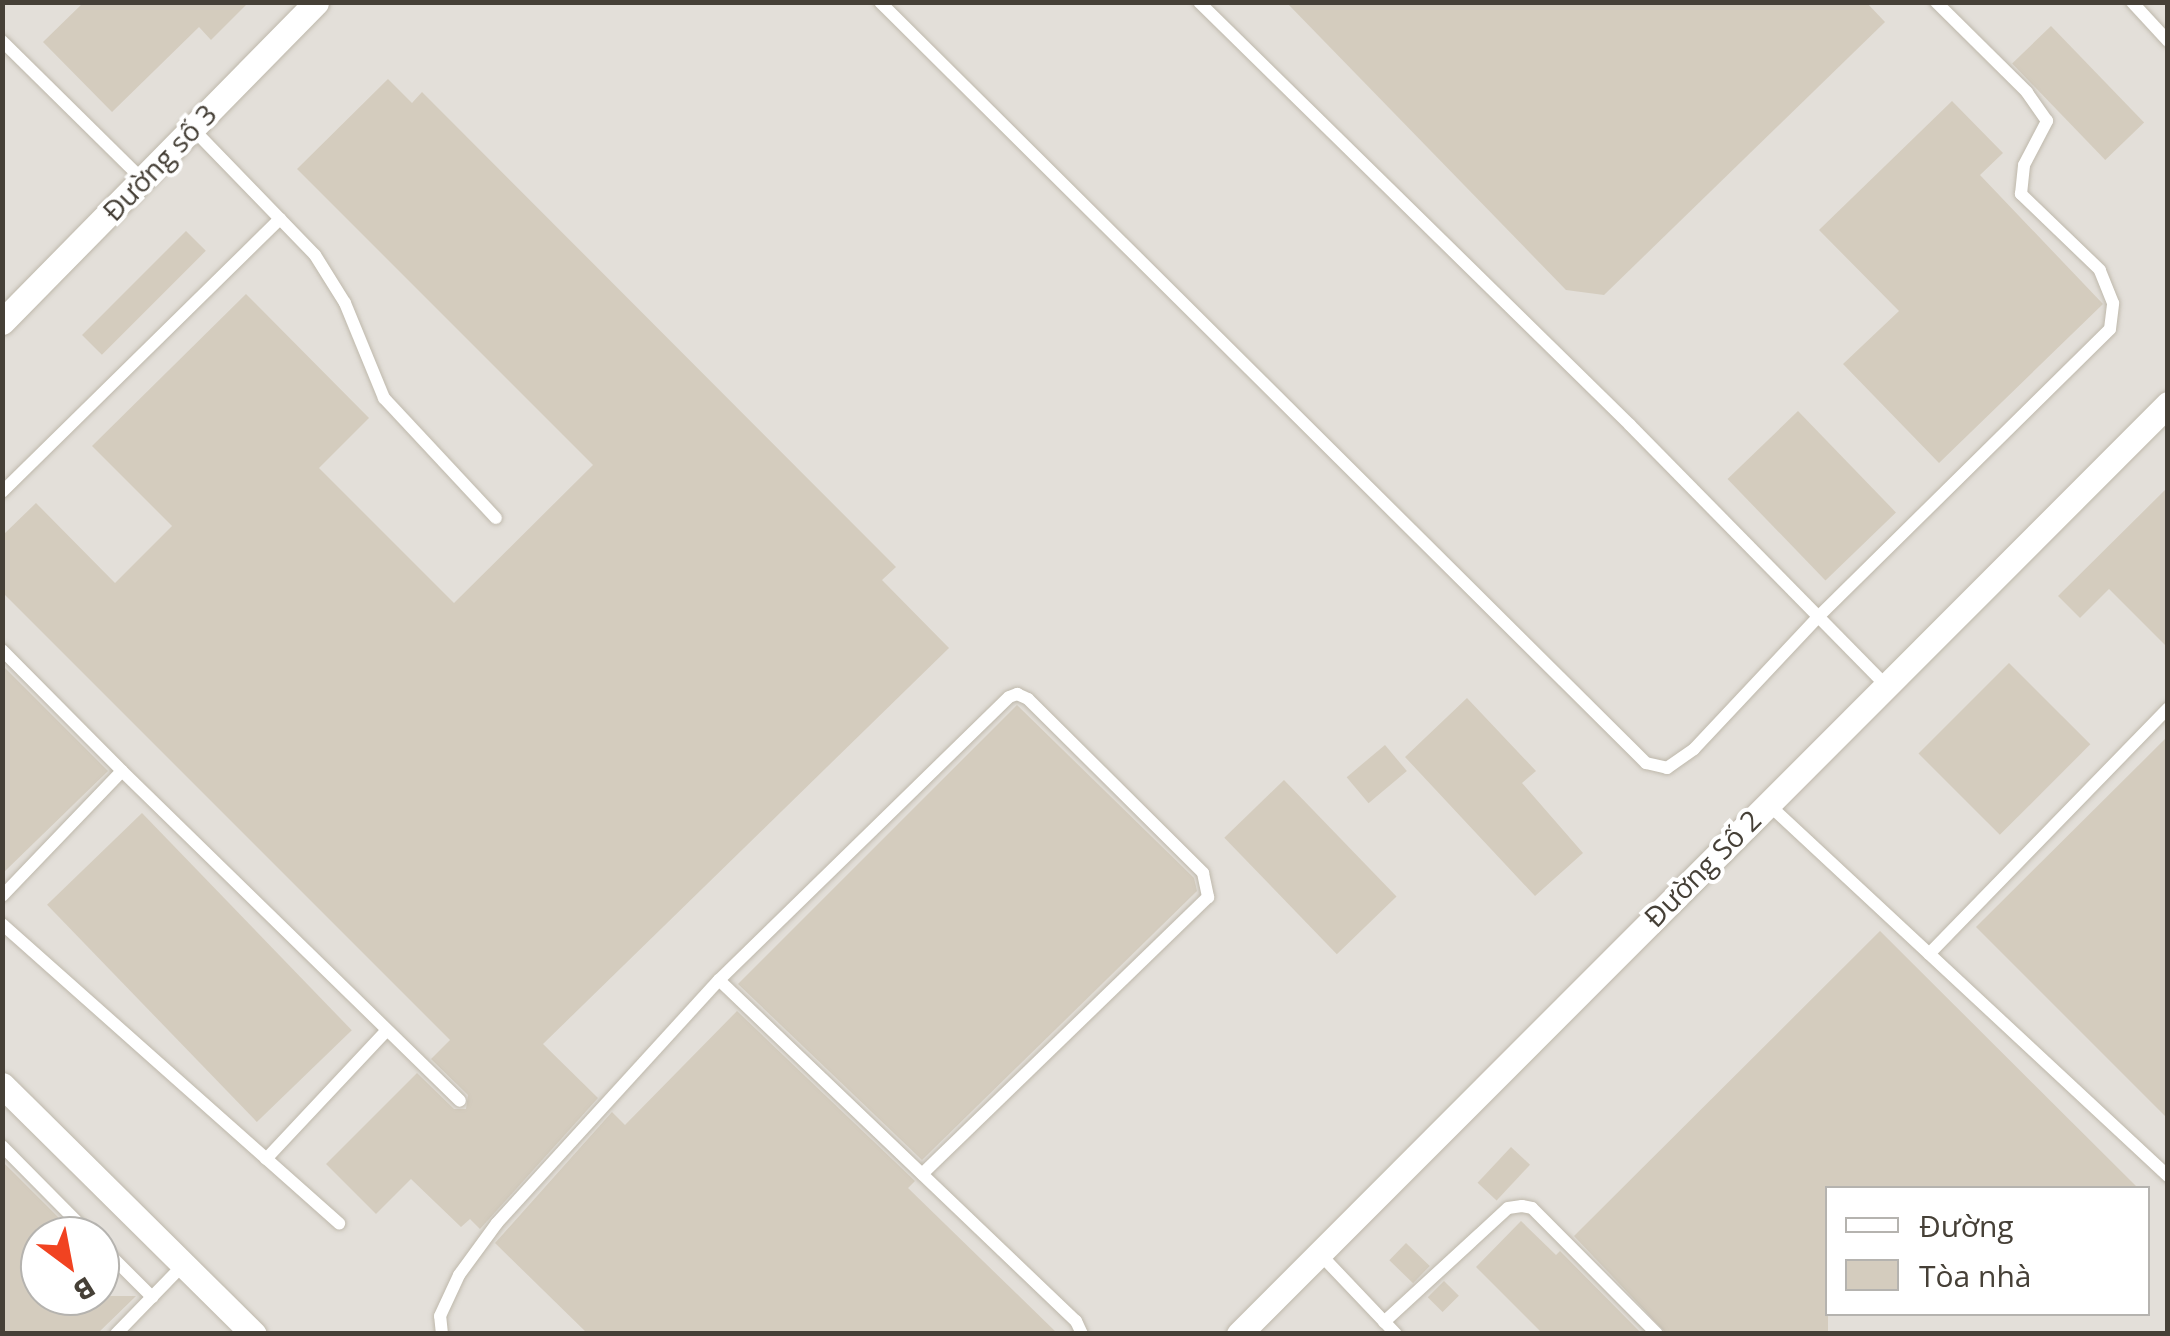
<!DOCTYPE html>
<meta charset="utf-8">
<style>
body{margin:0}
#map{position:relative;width:2170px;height:1336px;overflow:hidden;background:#f3f0e8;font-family:"Open Sans",sans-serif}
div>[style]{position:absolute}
.industrial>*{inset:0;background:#e3dfd9}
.building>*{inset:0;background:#d4ccbe;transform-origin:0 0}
.roads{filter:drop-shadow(0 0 2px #beb8ab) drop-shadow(0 0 2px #beb8ab)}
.service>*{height:12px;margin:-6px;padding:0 6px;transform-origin:6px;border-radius:6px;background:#fff}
.minor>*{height:25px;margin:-12.5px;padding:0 12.5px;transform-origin:12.5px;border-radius:12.5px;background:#fff}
span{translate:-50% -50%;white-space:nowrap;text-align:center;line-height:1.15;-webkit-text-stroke:8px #fff;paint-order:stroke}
.street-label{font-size:28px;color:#464037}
.frame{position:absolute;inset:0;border:5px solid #464037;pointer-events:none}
.legend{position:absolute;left:1825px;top:1186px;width:325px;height:130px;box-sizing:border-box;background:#fff;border:2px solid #b5b3af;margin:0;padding:12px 18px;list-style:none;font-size:30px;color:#464037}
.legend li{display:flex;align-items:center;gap:20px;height:50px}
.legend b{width:50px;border:2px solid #b5b3af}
.north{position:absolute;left:20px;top:1216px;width:100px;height:100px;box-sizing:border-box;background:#fff;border:2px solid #b5b3af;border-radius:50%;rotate:148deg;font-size:28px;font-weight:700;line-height:40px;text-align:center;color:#464037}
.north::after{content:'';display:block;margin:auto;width:35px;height:45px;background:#f14321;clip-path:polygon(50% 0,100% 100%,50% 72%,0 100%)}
</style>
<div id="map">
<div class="industrial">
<i style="clip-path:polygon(evenodd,3px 3px,2167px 3px,2167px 1333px,3px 1334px,3px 3px,1828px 1188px,2148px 1188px,2148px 1314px,1828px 1314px,1828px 1188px,3px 3px,40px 1236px,100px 1236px,100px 1296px,40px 1296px,40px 1236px)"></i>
</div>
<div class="building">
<i style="clip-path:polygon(84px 2px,249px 2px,211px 40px,199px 27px,112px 112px,43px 42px)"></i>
<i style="clip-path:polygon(1286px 2px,1866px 2px,1885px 22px,1604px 295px,1566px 290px)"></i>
<i style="left:2051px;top:26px;width:134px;height:54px;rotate:46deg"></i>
<i style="clip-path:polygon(388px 79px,412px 103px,422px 92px,896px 567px,882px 580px,949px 648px,543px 1044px,598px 1098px,480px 1229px,470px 1219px,461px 1227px,411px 1179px,376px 1214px,326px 1164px,417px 1073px,454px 1109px,466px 1109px,468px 1095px,431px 1059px,450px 1040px,2px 592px,2px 536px,36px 503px,115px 583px,172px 526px,92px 446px,246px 294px,369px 418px,319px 468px,454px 603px,593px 465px,297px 169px)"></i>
<i style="clip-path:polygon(1952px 101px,2003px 153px,1980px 175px,2103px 304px,1939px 463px,1843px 364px,1899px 311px,1819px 230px)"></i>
<i style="left:186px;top:231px;width:28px;height:147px;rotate:45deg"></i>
<i style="left:1798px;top:411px;width:141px;height:98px;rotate:46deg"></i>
<i style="clip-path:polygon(2168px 487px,2168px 648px,2109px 589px,2080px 618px,2058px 596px)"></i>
<i style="left:2009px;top:663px;width:115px;height:128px;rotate:45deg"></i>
<i style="clip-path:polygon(2px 665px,108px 771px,2px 874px)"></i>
<i style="clip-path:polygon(1467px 698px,1536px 771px,1522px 783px,1583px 853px,1535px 896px,1405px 757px)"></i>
<i style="clip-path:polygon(1017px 705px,1194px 878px,1197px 891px,922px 1160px,738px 984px)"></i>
<i style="clip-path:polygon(2168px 736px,2168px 1119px,1976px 927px)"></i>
<i style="left:1385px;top:745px;width:34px;height:50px;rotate:50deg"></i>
<i style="left:1284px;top:780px;width:162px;height:83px;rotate:46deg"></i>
<i style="left:142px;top:813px;width:302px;height:132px;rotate:46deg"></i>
<i style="clip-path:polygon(1880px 931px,2138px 1188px,1828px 1188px,1828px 1334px,1667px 1334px,1574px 1236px)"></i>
<i style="clip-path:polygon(737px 1011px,915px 1181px,908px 1188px,1058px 1334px,588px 1334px,495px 1243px,612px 1112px,625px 1125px)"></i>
<i style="left:1511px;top:1147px;width:26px;height:49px;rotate:43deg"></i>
<i style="clip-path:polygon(2px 1161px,77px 1236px,40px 1236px,40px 1296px,136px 1296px,97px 1334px,2px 1334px)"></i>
<i style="clip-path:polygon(1521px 1221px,1556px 1255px,1560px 1251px,1642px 1334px,1543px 1334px,1476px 1267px)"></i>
<i style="left:1406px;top:1243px;width:33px;height:24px;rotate:44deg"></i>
<i style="left:1444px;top:1281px;width:21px;height:23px;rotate:45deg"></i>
</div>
<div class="roads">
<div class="service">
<i style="left:880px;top:2px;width:1080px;rotate:44.81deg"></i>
<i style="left:1646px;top:763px;width:22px;rotate:13deg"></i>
<i style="left:1667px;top:768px;width:33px;rotate:-35deg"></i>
<i style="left:1694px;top:749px;width:181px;rotate:-46.8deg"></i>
<i style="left:1818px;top:617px;width:410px;rotate:-44.6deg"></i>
<i style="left:2110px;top:329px;width:26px;rotate:-83deg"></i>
<i style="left:2113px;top:303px;width:35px;rotate:-112deg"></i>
<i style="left:2100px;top:270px;width:110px;rotate:-136.1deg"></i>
<i style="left:2021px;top:194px;width:29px;rotate:-84deg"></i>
<i style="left:2024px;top:165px;width:50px;rotate:-62.4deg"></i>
<i style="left:2047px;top:121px;width:35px;rotate:-125deg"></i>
<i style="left:2027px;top:92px;width:128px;rotate:-135.3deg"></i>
<i style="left:1199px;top:2px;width:604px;rotate:44.46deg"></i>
<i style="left:1630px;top:425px;width:368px;rotate:45.5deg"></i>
<i style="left:2132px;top:2px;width:53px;rotate:47.3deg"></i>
<i style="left:2px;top:41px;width:198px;rotate:44.6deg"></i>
<i style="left:191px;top:127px;width:178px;rotate:45.9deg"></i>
<i style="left:315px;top:255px;width:57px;rotate:58deg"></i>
<i style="left:345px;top:303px;width:103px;rotate:67.7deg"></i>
<i style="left:384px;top:398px;width:164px;rotate:47deg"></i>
<i style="left:2px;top:492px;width:390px;rotate:-44.5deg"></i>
<i style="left:2px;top:650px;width:170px;rotate:45.2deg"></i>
<i style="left:122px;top:771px;width:173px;rotate:133.8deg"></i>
<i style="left:122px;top:771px;width:472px;rotate:44.3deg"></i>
<i style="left:1767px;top:803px;width:548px;rotate:42.93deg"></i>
<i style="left:2px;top:924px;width:451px;rotate:41.6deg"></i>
<i style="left:1929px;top:954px;width:343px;rotate:-45.8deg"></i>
<i style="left:719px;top:980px;width:494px;rotate:43.7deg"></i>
<i style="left:1076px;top:1321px;width:14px;rotate:65deg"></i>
<i style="left:2px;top:1146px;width:127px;rotate:45.3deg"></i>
<i style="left:266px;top:1159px;width:175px;rotate:-46.8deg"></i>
<i style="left:100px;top:1245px;width:74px;rotate:45deg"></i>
<i style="left:1319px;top:1253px;width:112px;rotate:46.5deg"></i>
<i style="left:1384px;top:1322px;width:168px;rotate:-42.6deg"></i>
<i style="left:1508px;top:1208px;width:14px;rotate:-8deg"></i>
<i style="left:1522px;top:1206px;width:10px;rotate:11deg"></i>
<i style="left:1532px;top:1208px;width:177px;rotate:45.2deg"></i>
<i style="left:116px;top:1334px;width:96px;rotate:-45.8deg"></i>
<i style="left:442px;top:1334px;width:18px;rotate:-96deg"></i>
<i style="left:440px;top:1316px;width:45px;rotate:-65.1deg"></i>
<i style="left:459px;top:1275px;width:64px;rotate:-53.8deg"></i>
<i style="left:497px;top:1223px;width:329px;rotate:-47.6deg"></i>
<i style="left:719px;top:980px;width:405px;rotate:-44.3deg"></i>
<i style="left:1009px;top:697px;width:9px;rotate:-21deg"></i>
<i style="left:1017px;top:694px;width:12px;rotate:24deg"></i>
<i style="left:1028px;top:699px;width:247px;rotate:44.8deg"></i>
<i style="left:1203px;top:873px;width:25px;rotate:78deg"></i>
<i style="left:1208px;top:897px;width:398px;rotate:135.9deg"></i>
</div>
<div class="minor">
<i style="left:2px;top:322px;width:448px;rotate:-45.5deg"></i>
<i style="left:2px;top:1085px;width:354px;rotate:44.7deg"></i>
<i style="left:1239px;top:1334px;width:1315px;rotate:-45.03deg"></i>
</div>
</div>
<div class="street-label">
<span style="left:159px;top:162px;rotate:-46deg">Đường số 3</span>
<span style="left:1702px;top:868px;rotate:-45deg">Đường Số 2</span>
</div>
<div class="frame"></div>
<ul class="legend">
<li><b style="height:12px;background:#fff"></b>Đường</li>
<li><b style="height:28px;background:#d4ccbe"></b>Tòa nhà</li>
</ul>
<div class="north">B</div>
</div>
